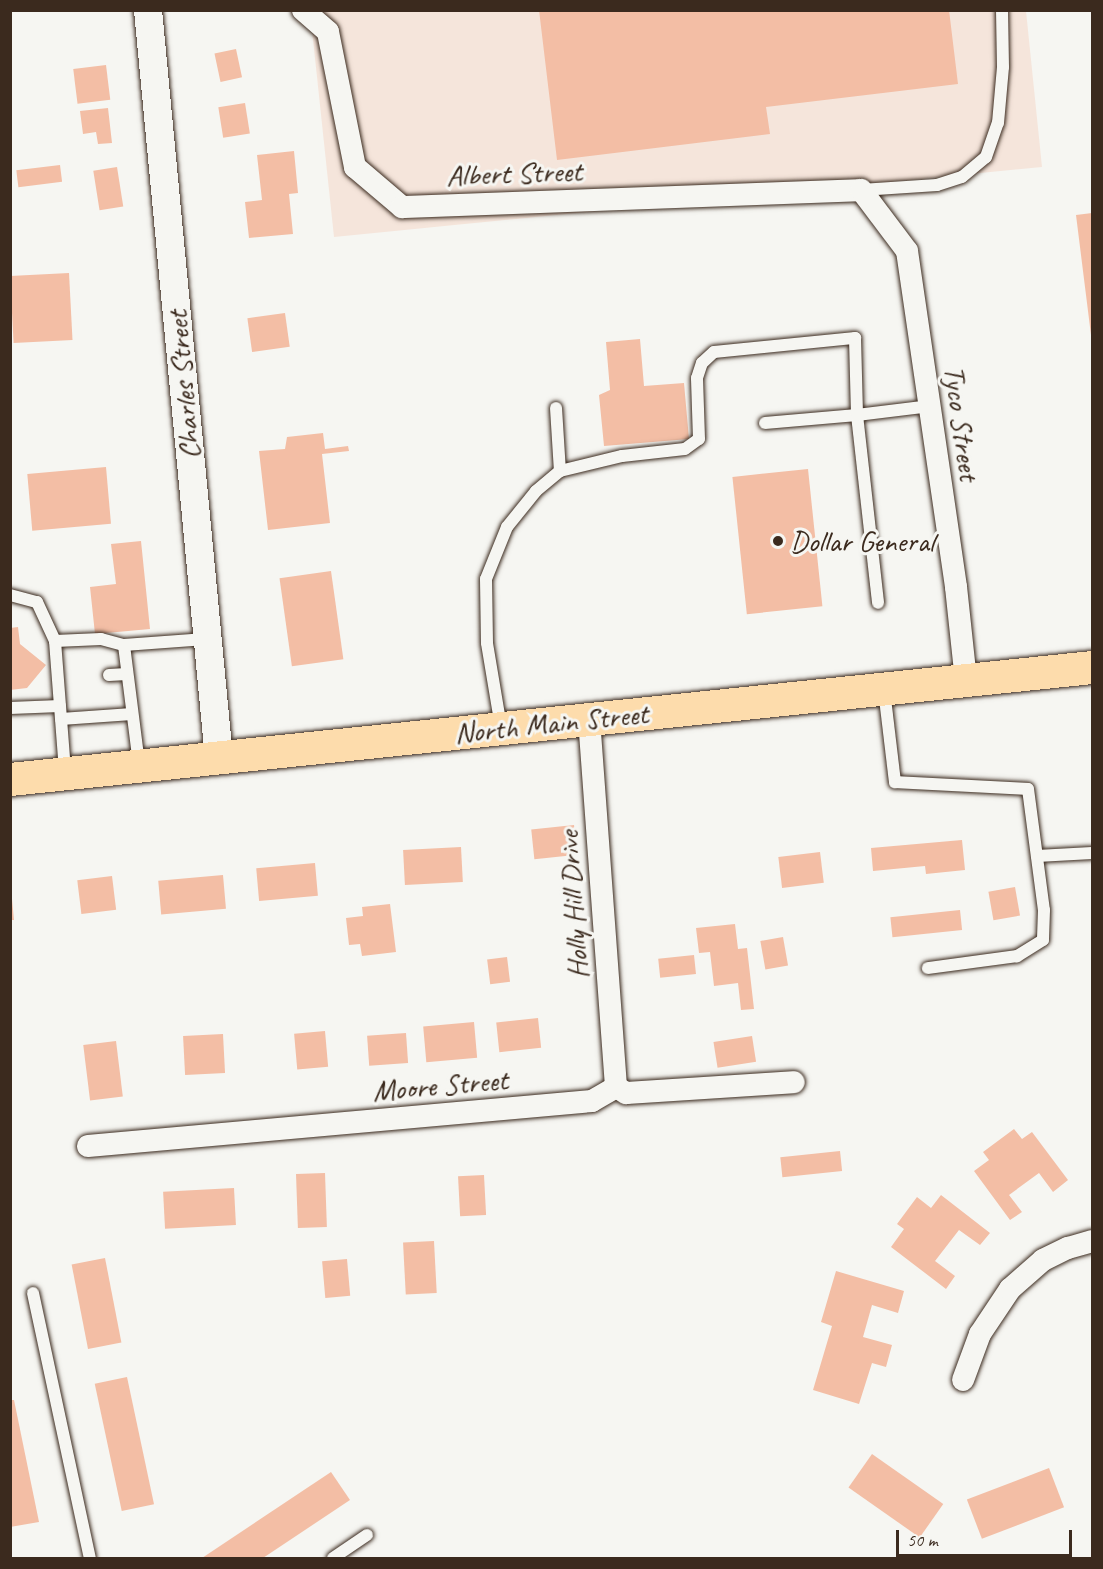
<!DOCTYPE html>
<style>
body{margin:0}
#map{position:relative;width:1103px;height:1569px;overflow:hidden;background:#f6f6f2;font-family:Caveat,sans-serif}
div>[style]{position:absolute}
.built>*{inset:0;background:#f5e5db}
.building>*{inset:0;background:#f3bea5;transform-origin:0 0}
.roads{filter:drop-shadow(0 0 2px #3b2a1e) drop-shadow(0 0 2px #3b2a1e)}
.service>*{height:12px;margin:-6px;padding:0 6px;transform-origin:6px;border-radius:6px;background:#f6f6f2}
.minor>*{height:22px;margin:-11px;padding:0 11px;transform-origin:11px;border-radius:11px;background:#f6f6f2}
.tertiary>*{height:28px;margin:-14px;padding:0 14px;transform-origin:14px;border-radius:14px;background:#f6f6f2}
.primary>*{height:33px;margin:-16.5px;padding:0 16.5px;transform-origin:16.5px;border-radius:16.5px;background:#fddcac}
.dots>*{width:16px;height:16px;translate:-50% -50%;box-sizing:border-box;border:3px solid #f6f6f2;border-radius:50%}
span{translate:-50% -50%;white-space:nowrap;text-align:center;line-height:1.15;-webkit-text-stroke:6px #f6f6f2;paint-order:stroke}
.street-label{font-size:30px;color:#3b2a1e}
.poi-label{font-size:30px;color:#3b2a1e}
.left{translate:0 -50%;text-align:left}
.frame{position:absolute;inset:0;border:12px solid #3b2a1e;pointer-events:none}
.scale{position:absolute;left:896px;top:1530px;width:176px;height:27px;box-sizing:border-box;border:3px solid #3b2a1e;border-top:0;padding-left:8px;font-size:18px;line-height:21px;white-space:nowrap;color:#3b2a1e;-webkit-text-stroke:4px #f6f6f2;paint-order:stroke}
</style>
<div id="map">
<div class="built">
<i style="clip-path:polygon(310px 11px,1026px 11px,1042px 167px,334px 237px)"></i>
</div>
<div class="building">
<i style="clip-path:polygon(539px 10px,949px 10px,958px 84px,766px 107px,770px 134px,557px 160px)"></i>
<i style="left:236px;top:49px;width:29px;height:22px;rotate:78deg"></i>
<i style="left:106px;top:65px;width:35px;height:33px;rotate:83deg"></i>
<i style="left:245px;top:103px;width:31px;height:27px;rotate:81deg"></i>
<i style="clip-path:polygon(108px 108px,112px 143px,98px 144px,96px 132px,83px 134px,80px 111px)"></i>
<i style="clip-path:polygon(294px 151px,298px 193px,289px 194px,293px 234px,249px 238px,245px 202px,262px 200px,257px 155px)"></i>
<i style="left:60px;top:165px;width:17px;height:44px;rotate:83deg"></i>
<i style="left:117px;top:167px;width:40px;height:24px;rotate:81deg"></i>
<i style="clip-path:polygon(1092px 213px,1092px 335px,1091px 335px,1076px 215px)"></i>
<i style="left:69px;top:273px;width:67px;height:59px;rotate:87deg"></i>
<i style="left:285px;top:313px;width:34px;height:38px;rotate:82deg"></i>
<i style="clip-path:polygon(640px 339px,644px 386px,684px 383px,689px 439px,604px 446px,599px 395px,610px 390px,606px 342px)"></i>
<i style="clip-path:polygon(323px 433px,325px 449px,348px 446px,349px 451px,322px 454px,330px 523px,268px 530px,259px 451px,285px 449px,287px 437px)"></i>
<i style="left:106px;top:467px;width:57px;height:79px;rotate:85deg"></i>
<i style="left:808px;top:469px;width:138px;height:76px;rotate:84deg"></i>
<i style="clip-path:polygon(141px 541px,150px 629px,95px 634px,90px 587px,116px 584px,111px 544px)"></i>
<i style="left:331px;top:571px;width:89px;height:52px;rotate:82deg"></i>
<i style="clip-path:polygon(18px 627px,20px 644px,46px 665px,27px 688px,10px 690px,10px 628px)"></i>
<i style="left:574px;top:825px;width:30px;height:43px;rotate:84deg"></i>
<i style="clip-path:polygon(962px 840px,965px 870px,926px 874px,925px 866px,873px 871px,871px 848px)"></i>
<i style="left:461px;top:847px;width:35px;height:58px;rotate:87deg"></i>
<i style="left:820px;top:852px;width:31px;height:42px;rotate:83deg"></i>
<i style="left:315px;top:863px;width:33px;height:59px;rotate:85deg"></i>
<i style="left:223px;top:875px;width:34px;height:65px;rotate:85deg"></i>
<i style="left:112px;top:876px;width:34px;height:35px;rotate:83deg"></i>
<i style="left:1015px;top:887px;width:29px;height:27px;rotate:80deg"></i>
<i style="clip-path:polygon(10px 899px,12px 899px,14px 920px,10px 920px)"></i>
<i style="clip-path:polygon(390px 904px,396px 952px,362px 956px,360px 944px,349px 945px,346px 918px,363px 916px,362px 907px)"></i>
<i style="left:960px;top:910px;width:20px;height:70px;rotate:84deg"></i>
<i style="clip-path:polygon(735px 924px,738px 949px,747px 948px,754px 1009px,741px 1010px,738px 983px,714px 986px,710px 952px,699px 953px,696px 928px)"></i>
<i style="left:783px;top:937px;width:29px;height:23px;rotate:80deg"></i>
<i style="left:694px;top:955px;width:19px;height:36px;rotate:84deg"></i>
<i style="left:507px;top:957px;width:25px;height:20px;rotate:83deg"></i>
<i style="left:538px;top:1018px;width:30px;height:42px;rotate:84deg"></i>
<i style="left:474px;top:1022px;width:36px;height:51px;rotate:85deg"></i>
<i style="left:325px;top:1031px;width:36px;height:31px;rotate:85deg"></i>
<i style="left:406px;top:1033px;width:30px;height:39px;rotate:86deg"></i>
<i style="left:223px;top:1034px;width:39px;height:40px;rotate:87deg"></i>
<i style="left:752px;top:1036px;width:26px;height:39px;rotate:81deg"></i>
<i style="left:116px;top:1041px;width:56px;height:33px;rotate:83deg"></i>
<i style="clip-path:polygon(1014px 1129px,1022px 1139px,1032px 1132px,1068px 1180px,1053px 1192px,1039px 1173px,1009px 1195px,1022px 1212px,1010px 1220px,974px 1171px,989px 1160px,983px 1152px)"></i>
<i style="left:840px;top:1151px;width:20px;height:60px;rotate:84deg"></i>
<i style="left:325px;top:1173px;width:54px;height:29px;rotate:88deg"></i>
<i style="left:484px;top:1175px;width:40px;height:26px;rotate:87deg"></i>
<i style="left:234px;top:1188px;width:37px;height:71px;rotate:87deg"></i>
<i style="clip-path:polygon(941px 1195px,990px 1233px,980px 1245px,959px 1230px,935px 1261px,955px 1276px,946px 1289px,891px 1247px,904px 1229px,897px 1224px,917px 1197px,931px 1208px)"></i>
<i style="left:434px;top:1241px;width:52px;height:31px;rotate:87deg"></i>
<i style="left:105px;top:1258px;width:86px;height:34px;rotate:79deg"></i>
<i style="left:347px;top:1259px;width:37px;height:25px;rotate:85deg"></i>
<i style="clip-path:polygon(836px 1271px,904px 1291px,898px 1313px,872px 1305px,863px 1337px,892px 1345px,886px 1367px,872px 1363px,859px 1404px,813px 1390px,832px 1326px,821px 1322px)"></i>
<i style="left:127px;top:1377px;width:130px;height:33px;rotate:78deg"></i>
<i style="clip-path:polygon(10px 1400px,14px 1400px,39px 1522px,10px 1527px)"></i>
<i style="left:872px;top:1454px;width:87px;height:41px;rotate:35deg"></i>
<i style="left:1049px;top:1468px;width:42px;height:88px;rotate:69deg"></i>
<i style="clip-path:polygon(331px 1472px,350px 1500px,263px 1558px,202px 1558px)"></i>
</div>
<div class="roads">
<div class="service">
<i style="left:861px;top:190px;width:76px;rotate:-3.8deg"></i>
<i style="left:937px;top:185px;width:26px;rotate:-18deg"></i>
<i style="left:962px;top:177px;width:31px;rotate:-40deg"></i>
<i style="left:986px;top:157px;width:36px;rotate:-71deg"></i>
<i style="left:998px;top:123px;width:56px;rotate:-84.9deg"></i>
<i style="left:1003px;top:67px;width:57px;rotate:-91deg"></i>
<i style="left:556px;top:408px;width:63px;rotate:86.4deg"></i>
<i style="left:765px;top:423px;width:92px;rotate:-5deg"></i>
<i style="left:857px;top:415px;width:189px;rotate:83.6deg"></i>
<i style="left:10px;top:595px;width:28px;rotate:15deg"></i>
<i style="left:37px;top:602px;width:43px;rotate:65.2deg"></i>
<i style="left:109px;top:675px;width:18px;rotate:-3deg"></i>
<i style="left:884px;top:690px;width:93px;rotate:83.2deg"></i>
<i style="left:895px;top:782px;width:133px;rotate:3deg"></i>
<i style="left:1028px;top:789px;width:122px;rotate:82.5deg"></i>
<i style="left:1044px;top:910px;width:30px;rotate:92deg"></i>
<i style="left:1043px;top:940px;width:31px;rotate:148deg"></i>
<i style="left:1017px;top:956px;width:90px;rotate:172.3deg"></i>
<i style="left:10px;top:708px;width:50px;rotate:-2.3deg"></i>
<i style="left:61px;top:719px;width:71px;rotate:-4deg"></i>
<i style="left:501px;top:727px;width:85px;rotate:-99.5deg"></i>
<i style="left:487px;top:643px;width:64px;rotate:-90.9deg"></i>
<i style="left:486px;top:579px;width:56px;rotate:-68deg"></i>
<i style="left:507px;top:527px;width:46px;rotate:-51.1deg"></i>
<i style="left:536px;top:491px;width:31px;rotate:-40deg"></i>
<i style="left:560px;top:471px;width:64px;rotate:-13.6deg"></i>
<i style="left:622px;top:456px;width:63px;rotate:-6.3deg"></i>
<i style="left:685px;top:449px;width:17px;rotate:-36deg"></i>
<i style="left:699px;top:439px;width:61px;rotate:-91.9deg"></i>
<i style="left:697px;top:378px;width:16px;rotate:-72deg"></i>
<i style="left:702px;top:363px;width:16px;rotate:-43deg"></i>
<i style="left:714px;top:352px;width:142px;rotate:-5.7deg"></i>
<i style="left:855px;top:338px;width:77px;rotate:88.5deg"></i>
<i style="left:857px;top:415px;width:74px;rotate:-7deg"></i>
<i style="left:139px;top:764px;width:120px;rotate:-97.2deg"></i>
<i style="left:124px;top:645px;width:82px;rotate:-4.2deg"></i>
<i style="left:65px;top:771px;width:130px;rotate:-94.4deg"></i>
<i style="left:55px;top:641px;width:46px;rotate:-2.5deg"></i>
<i style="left:101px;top:639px;width:24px;rotate:15deg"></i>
<i style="left:1037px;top:856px;width:55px;rotate:-3.1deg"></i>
<i style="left:33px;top:1293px;width:271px;rotate:77.9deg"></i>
<i style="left:333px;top:1558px;width:41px;rotate:-34.1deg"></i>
</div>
<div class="minor">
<i style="left:303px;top:10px;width:33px;rotate:41deg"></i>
<i style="left:328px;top:32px;width:138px;rotate:78.7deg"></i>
<i style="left:355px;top:167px;width:62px;rotate:40.4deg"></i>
<i style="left:402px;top:207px;width:459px;rotate:-2.1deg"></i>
<i style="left:861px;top:190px;width:76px;rotate:53deg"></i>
<i style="left:907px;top:251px;width:340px;rotate:81.7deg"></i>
<i style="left:956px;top:587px;width:94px;rotate:83.9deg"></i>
<i style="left:589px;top:719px;width:369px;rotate:85.8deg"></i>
<i style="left:616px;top:1087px;width:12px;rotate:31deg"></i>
<i style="left:626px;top:1093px;width:168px;rotate:-3.7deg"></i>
<i style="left:88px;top:1146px;width:506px;rotate:-5.1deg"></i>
<i style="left:592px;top:1101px;width:28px;rotate:-30deg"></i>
<i style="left:963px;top:1380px;width:49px;rotate:-69.7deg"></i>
<i style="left:980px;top:1334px;width:54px;rotate:-56.3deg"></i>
<i style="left:1010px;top:1289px;width:44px;rotate:-41.3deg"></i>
<i style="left:1043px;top:1260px;width:28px;rotate:-26deg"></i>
<i style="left:1068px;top:1248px;width:25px;rotate:-16deg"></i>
</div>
<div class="tertiary">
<i style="left:148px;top:10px;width:752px;rotate:84.58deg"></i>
</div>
<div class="primary">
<i style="left:10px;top:779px;width:1088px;rotate:-5.91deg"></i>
</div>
</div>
<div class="dots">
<i style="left:778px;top:541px;background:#3b2a1e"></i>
</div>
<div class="street-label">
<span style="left:514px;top:173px;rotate:-2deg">Albert Street</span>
<span style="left:183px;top:385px;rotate:-95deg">Charles Street</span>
<span style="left:962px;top:423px;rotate:82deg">Tyco Street</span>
<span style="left:551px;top:723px;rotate:-6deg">North Main Street</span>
<span style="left:573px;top:905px;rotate:-94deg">Holly Hill Drive</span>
<span style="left:440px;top:1085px;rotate:-5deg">Moore Street</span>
</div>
<div class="poi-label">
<span class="left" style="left:790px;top:541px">Dollar General</span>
</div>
<div class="frame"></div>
<div class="scale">50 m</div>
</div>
